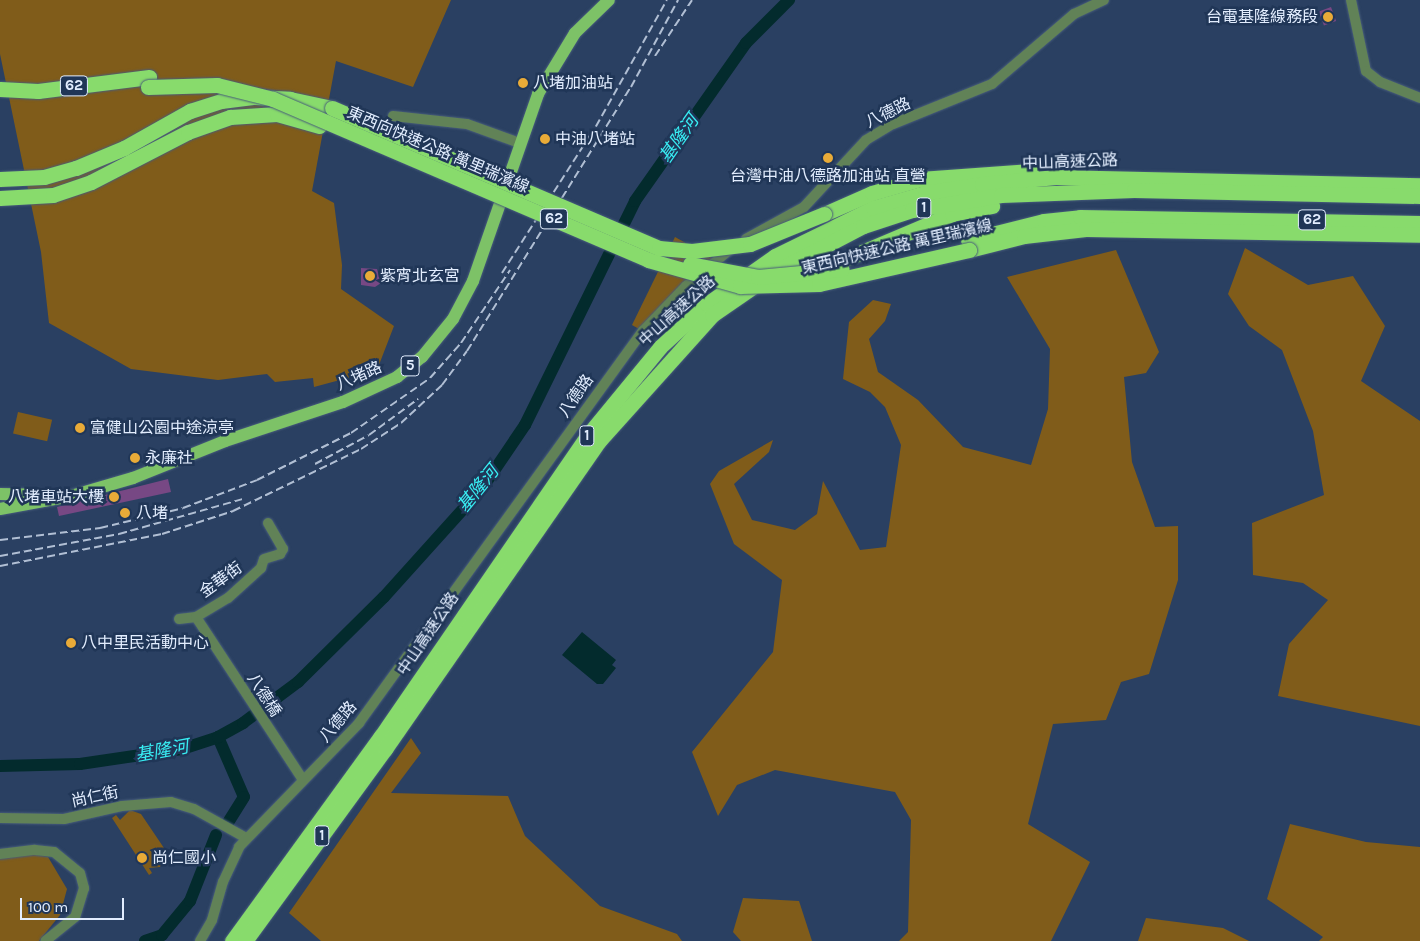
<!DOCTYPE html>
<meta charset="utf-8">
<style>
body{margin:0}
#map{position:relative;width:1420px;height:941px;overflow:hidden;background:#2a4062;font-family:Karla,"Noto Sans TC",sans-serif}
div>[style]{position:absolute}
.green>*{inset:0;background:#805c1a;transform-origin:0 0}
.water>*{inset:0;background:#032b2d}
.river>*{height:12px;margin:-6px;padding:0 6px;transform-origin:6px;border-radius:6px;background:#032b2d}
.building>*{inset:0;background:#774884;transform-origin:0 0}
.roads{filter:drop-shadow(0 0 1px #475c7b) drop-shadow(0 0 1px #475c7b)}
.minor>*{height:10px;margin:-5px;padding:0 5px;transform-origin:5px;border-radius:5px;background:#618257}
.major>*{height:12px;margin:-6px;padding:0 6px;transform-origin:6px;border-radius:6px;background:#7dc267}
.highway>*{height:15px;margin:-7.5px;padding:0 7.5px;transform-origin:7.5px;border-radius:7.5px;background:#88db6c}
.rail>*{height:2px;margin-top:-1px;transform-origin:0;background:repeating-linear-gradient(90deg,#b1bfd4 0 8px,transparent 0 12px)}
.bridges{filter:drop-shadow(0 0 1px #475c7b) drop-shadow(0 0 1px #475c7b)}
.highway-bridge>*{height:15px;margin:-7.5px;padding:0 7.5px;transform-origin:7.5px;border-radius:7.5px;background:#88db6c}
.dots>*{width:14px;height:14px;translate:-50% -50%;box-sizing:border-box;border:2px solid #203657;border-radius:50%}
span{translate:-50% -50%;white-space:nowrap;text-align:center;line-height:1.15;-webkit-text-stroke:5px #203657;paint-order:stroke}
.shield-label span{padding:1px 4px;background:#203657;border:1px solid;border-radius:4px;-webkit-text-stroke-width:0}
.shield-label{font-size:15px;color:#e2edfe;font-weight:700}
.poi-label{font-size:16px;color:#e2edfe}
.right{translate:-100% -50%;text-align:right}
.left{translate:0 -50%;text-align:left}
.street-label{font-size:16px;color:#e2edfe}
.water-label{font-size:18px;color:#38edf3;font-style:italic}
.scale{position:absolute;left:20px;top:898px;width:104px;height:22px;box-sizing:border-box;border:2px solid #e2edfe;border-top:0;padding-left:6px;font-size:15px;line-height:18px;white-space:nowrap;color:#e2edfe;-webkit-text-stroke:4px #203657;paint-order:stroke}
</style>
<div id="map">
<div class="green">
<i style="clip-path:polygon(0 0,451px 0,413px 87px,336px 61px,312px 191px,334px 203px,342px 265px,341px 289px,394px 326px,377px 370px,314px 387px,313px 378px,275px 382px,267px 374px,218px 380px,131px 369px,49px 323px,41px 252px,0 54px)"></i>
<i style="clip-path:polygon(675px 237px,716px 260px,639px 329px,632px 325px)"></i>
<i style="clip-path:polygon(1245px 248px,1308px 285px,1353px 276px,1385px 326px,1361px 381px,1420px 421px,1420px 726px,1278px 696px,1289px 644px,1328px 600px,1303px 583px,1253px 575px,1252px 523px,1324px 495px,1313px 431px,1282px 350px,1249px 326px,1228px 294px)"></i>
<i style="clip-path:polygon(1116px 250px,1159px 352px,1146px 373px,1124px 377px,1132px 462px,1155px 527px,1178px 526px,1178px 580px,1149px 674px,1121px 682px,1106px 720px,1053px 724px,1028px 824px,1090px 862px,1051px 941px,899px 941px,908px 932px,911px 820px,895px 792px,775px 770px,737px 785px,718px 816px,692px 752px,773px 652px,782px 580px,734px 544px,710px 484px,719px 471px,773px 440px,769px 452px,734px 484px,752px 520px,795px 530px,817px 514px,823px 481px,860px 550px,886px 547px,901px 445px,885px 407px,870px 392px,843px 379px,849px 322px,873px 300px,891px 304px,885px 321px,869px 339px,878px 372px,918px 400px,963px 447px,1031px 465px,1048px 409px,1050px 349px,1007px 277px)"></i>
<i style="left:18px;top:412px;width:35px;height:22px;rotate:13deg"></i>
<i style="clip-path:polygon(411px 738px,421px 753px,391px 793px,508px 796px,525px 836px,600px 906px,677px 934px,682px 941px,321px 941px,289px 913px)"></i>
<i style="clip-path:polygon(130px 810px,141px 814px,166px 851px,160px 867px,149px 868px,152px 873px,149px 875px,112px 818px,116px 815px,120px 820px)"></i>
<i style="clip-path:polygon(1290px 824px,1366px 842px,1420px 847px,1420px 941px,1319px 941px,1323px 937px,1267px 899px)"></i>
<i style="clip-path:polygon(21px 852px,48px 857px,67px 889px,60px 915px,39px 941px,0 941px,0 855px)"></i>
<i style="clip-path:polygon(743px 898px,799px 901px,812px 941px,741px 941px,733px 932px)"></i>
<i style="clip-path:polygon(1146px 918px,1223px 928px,1249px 941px,1138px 941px)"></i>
</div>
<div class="water">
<i style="clip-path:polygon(582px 632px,616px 660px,612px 665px,616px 668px,603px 684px,597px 684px,562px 655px)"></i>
</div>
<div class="river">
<i style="left:218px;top:737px;width:65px;rotate:66.6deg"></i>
<i style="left:244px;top:797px;width:31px;rotate:122deg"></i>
<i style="left:0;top:766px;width:80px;rotate:-1.4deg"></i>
<i style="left:80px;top:764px;width:103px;rotate:-8.4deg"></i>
<i style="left:182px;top:749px;width:38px;rotate:-18deg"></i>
<i style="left:218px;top:737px;width:29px;rotate:-29deg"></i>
<i style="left:243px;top:723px;width:69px;rotate:-36.7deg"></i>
<i style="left:298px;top:682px;width:121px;rotate:-44.7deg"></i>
<i style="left:384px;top:597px;width:148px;rotate:-48deg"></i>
<i style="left:483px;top:487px;width:75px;rotate:-55.9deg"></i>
<i style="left:525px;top:425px;width:250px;rotate:-63.8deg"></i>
<i style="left:635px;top:201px;width:193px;rotate:-54.9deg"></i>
<i style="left:746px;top:43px;width:61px;rotate:-45deg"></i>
<i style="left:145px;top:941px;width:18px;rotate:-19deg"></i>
<i style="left:162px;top:935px;width:44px;rotate:-50.5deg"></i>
<i style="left:190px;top:901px;width:71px;rotate:-68.5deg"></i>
</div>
<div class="building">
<i style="left:1331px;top:7px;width:15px;height:13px;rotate:70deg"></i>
<i style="clip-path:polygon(361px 268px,377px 269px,381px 283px,375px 287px,361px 285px)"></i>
<i style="clip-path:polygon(168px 479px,171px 492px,59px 516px,57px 507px)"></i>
</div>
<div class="roads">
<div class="minor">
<i style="left:1351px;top:0;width:73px;rotate:78.1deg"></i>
<i style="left:1366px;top:71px;width:18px;rotate:38deg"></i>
<i style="left:1380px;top:82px;width:43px;rotate:21.8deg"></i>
<i style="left:393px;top:116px;width:74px;rotate:6.2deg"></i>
<i style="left:467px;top:124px;width:50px;rotate:19.9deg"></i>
<i style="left:746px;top:239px;width:66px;rotate:-28.9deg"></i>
<i style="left:804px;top:207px;width:91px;rotate:-47.2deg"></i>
<i style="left:866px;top:140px;width:31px;rotate:-31deg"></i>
<i style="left:893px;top:124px;width:107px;rotate:-22deg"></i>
<i style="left:992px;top:84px;width:108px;rotate:-40.5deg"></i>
<i style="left:1074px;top:14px;width:33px;rotate:-25deg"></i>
<i style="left:196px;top:617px;width:195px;rotate:56.7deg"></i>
<i style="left:179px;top:619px;width:17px;rotate:-7deg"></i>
<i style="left:196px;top:617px;width:37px;rotate:-31deg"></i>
<i style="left:228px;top:598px;width:45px;rotate:-42.3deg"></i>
<i style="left:261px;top:568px;width:9px;rotate:-72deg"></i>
<i style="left:264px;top:559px;width:17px;rotate:-17deg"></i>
<i style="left:280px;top:554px;width:6px;rotate:-59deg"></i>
<i style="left:283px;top:549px;width:30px;rotate:-120deg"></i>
<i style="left:0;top:818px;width:64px;rotate:0.9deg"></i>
<i style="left:64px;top:819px;width:59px;rotate:-12.6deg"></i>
<i style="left:122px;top:806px;width:49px;rotate:-4.7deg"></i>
<i style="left:171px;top:802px;width:24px;rotate:17deg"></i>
<i style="left:194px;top:809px;width:60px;rotate:29.1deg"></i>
<i style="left:0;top:854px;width:35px;rotate:-7deg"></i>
<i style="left:35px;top:850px;width:19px;rotate:6deg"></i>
<i style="left:54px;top:852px;width:33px;rotate:39deg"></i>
<i style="left:80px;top:873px;width:16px;rotate:75deg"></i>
<i style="left:84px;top:888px;width:30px;rotate:107deg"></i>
<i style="left:75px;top:917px;width:38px;rotate:141deg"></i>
<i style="left:200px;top:941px;width:24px;rotate:-60deg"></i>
<i style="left:212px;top:920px;width:40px;rotate:-74deg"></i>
<i style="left:223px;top:882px;width:38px;rotate:-65deg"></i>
<i style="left:239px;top:847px;width:173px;rotate:-45.9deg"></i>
<i style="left:359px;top:723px;width:484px;rotate:-54.1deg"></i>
<i style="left:643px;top:331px;width:62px;rotate:-46.3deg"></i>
<i style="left:686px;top:286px;width:60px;rotate:-39.6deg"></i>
</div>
<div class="major">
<i style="left:0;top:494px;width:39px;rotate:1deg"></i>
<i style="left:0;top:509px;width:72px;rotate:-10.4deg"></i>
<i style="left:71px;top:496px;width:65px;rotate:-16.2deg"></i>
<i style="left:133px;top:478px;width:99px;rotate:-21.9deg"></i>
<i style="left:225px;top:441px;width:124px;rotate:-18.3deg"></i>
<i style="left:343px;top:402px;width:60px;rotate:-24.8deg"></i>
<i style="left:397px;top:377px;width:32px;rotate:-39deg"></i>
<i style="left:422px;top:357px;width:49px;rotate:-50.8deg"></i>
<i style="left:453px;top:319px;width:43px;rotate:-62.2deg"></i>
<i style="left:473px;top:281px;width:198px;rotate:-70.8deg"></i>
<i style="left:538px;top:94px;width:71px;rotate:-58.8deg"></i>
<i style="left:575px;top:33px;width:47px;rotate:-44.1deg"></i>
</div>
<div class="highway">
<i style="left:0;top:89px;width:38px;rotate:3deg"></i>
<i style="left:38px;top:91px;width:112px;rotate:-7.2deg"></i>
<i style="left:0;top:179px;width:44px;rotate:-2.6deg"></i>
<i style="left:44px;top:177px;width:33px;rotate:-16deg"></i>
<i style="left:76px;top:168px;width:52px;rotate:-22.6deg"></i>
<i style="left:124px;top:148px;width:76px;rotate:-29.3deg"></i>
<i style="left:190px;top:111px;width:33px;rotate:-18deg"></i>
<i style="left:221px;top:101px;width:34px;rotate:-7deg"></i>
<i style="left:255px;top:97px;width:35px;rotate:3deg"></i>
<i style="left:290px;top:99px;width:43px;rotate:12.1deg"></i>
<i style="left:0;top:198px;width:53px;rotate:-3.2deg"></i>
<i style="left:53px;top:195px;width:40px;rotate:-18.9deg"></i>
<i style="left:91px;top:182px;width:109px;rotate:-27.3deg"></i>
<i style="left:188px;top:132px;width:45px;rotate:-19.7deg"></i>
<i style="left:230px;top:117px;width:47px;rotate:-3.7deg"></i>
<i style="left:277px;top:114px;width:44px;rotate:15.9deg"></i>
<i style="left:824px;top:214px;width:52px;rotate:-23.6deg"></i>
<i style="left:872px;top:193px;width:50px;rotate:-16.3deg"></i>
<i style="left:920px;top:179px;width:111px;rotate:-4.1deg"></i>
<i style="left:968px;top:240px;width:78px;rotate:-14deg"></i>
<i style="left:1044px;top:221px;width:36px;rotate:-6deg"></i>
<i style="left:1080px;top:217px;width:340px;rotate:1deg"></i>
<i style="left:969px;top:250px;width:57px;rotate:-14.3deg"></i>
<i style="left:1024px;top:236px;width:62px;rotate:-6.4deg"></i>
<i style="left:1086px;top:229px;width:334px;rotate:1deg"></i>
<i style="left:848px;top:258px;width:113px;rotate:-22.9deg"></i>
<i style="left:952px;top:214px;width:41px;rotate:-11.3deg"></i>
<i style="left:232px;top:941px;width:253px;rotate:-54deg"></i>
<i style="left:381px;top:736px;width:364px;rotate:-55.5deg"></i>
<i style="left:587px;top:436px;width:115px;rotate:-50.6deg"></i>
<i style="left:660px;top:347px;width:64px;rotate:-42.5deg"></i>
<i style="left:707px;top:304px;width:83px;rotate:-35.2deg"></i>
<i style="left:775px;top:256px;width:109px;rotate:-26.1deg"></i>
<i style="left:873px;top:208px;width:54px;rotate:-16.1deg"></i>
<i style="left:925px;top:193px;width:58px;rotate:-9deg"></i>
<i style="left:982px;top:184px;width:74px;rotate:-5.4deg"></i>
<i style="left:1056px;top:177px;width:364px;rotate:1.3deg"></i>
<i style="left:245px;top:941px;width:238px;rotate:-53.9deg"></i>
<i style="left:385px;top:749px;width:376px;rotate:-55.2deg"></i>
<i style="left:600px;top:440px;width:168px;rotate:-48.1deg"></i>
<i style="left:712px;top:315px;width:74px;rotate:-34.5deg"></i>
<i style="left:773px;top:273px;width:102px;rotate:-27.6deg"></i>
<i style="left:863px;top:226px;width:52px;rotate:-18.1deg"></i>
<i style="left:912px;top:210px;width:90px;rotate:-9.6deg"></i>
<i style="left:1001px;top:195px;width:133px;rotate:-2.2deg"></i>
<i style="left:1134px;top:190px;width:286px;rotate:1.2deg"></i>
</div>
</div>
<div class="rail">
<i style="left:655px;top:56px;width:67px;rotate:-56.5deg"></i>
<i style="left:590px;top:137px;width:157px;rotate:-60.7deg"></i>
<i style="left:502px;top:273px;width:167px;rotate:-57.4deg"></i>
<i style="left:315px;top:464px;width:61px;rotate:-28.2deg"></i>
<i style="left:369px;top:435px;width:61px;rotate:-36.3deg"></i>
<i style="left:0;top:540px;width:101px;rotate:-6.8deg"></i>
<i style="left:100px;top:528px;width:85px;rotate:-13.5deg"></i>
<i style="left:183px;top:508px;width:79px;rotate:-20.7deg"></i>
<i style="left:257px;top:480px;width:105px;rotate:-26.6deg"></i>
<i style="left:351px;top:433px;width:96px;rotate:-34.8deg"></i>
<i style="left:430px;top:378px;width:47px;rotate:-48.5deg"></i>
<i style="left:461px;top:343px;width:88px;rotate:-56.1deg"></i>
<i style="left:0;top:556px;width:121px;rotate:-10.5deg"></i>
<i style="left:119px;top:534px;width:129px;rotate:-15.8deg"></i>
<i style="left:0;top:566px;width:165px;rotate:-11.2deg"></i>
<i style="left:162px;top:534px;width:75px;rotate:-17.9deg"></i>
<i style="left:233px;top:511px;width:142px;rotate:-25.8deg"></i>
<i style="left:361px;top:449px;width:48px;rotate:-33deg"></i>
<i style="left:401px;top:423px;width:56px;rotate:-42.8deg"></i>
<i style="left:442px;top:385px;width:42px;rotate:-53.7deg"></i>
<i style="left:467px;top:351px;width:311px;rotate:-58.2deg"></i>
<i style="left:631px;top:87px;width:99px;rotate:-61.6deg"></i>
</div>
<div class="bridges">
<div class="highway-bridge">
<i style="left:148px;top:87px;width:69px;rotate:-1.7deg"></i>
<i style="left:217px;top:85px;width:58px;rotate:14deg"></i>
<i style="left:273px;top:99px;width:408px;rotate:23.2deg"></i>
<i style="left:648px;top:260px;width:96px;rotate:15.8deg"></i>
<i style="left:740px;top:286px;width:79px;rotate:-1.5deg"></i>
<i style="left:819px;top:284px;width:154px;rotate:-12.8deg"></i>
<i style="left:332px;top:108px;width:356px;rotate:23.2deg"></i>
<i style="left:659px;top:248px;width:33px;rotate:5deg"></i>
<i style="left:692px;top:251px;width:58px;rotate:-6.9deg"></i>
<i style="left:750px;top:244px;width:80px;rotate:-22.1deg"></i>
<i style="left:690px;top:264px;width:69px;rotate:10.8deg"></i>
<i style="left:758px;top:277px;width:84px;rotate:-5.4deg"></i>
</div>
</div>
<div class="dots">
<i style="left:1328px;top:17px;background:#e9ab38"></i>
<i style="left:523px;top:83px;background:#e9ab38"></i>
<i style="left:545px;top:139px;background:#e9ab38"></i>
<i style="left:828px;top:158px;background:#e9ab38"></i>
<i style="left:370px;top:276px;background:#e9ab38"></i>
<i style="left:80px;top:428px;background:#e9ab38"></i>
<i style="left:135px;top:458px;background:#e9ab38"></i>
<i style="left:114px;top:497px;background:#e9ab38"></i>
<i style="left:125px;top:513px;background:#e9ab38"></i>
<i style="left:71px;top:643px;background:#e9ab38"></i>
<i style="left:142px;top:858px;background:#e9ab38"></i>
</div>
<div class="shield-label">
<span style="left:74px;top:86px">62</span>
<span style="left:924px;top:208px">1</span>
<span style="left:554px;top:219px">62</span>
<span style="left:1312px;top:220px">62</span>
<span style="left:410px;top:366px">5</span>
<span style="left:587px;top:436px">1</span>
<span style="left:322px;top:836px">1</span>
</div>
<div class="poi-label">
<span class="right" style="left:1318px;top:17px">台電基隆線務段</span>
<span class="left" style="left:533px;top:83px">八堵加油站</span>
<span class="left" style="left:555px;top:139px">中油八堵站</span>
<span style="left:828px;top:176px">台灣中油八德路加油站 直營</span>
<span class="left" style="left:380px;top:276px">紫宵北玄宮</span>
<span class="left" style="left:90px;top:428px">富健山公園中途涼亭</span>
<span class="left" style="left:145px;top:458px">永廉社</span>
<span class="right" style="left:104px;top:497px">八堵車站大樓</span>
<span class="left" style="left:136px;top:513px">八堵</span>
<span class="left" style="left:81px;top:643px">八中里民活動中心</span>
<span class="left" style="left:152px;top:858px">尚仁國小</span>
</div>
<div class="street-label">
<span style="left:888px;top:113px;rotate:-26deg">八德路</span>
<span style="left:438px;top:150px;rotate:23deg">東西向快速公路 萬里瑞濱線</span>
<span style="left:1070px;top:162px;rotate:-2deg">中山高速公路</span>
<span style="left:897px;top:247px;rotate:-13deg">東西向快速公路 萬里瑞濱線</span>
<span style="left:677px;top:311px;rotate:-42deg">中山高速公路</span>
<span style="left:359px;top:376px;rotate:-24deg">八堵路</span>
<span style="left:576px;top:396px;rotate:-55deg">八德路</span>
<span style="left:221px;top:580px;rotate:-36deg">金華街</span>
<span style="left:428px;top:634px;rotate:-56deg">中山高速公路</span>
<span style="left:264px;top:695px;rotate:57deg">八德橋</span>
<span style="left:338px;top:722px;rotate:-49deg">八德路</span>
<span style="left:95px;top:797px;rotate:-12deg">尚仁街</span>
</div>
<div class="water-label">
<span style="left:679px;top:139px;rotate:-55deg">基隆河</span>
<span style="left:478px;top:489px;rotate:-51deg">基隆河</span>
<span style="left:162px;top:751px;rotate:-10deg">基隆河</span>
</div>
<div class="scale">100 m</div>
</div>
